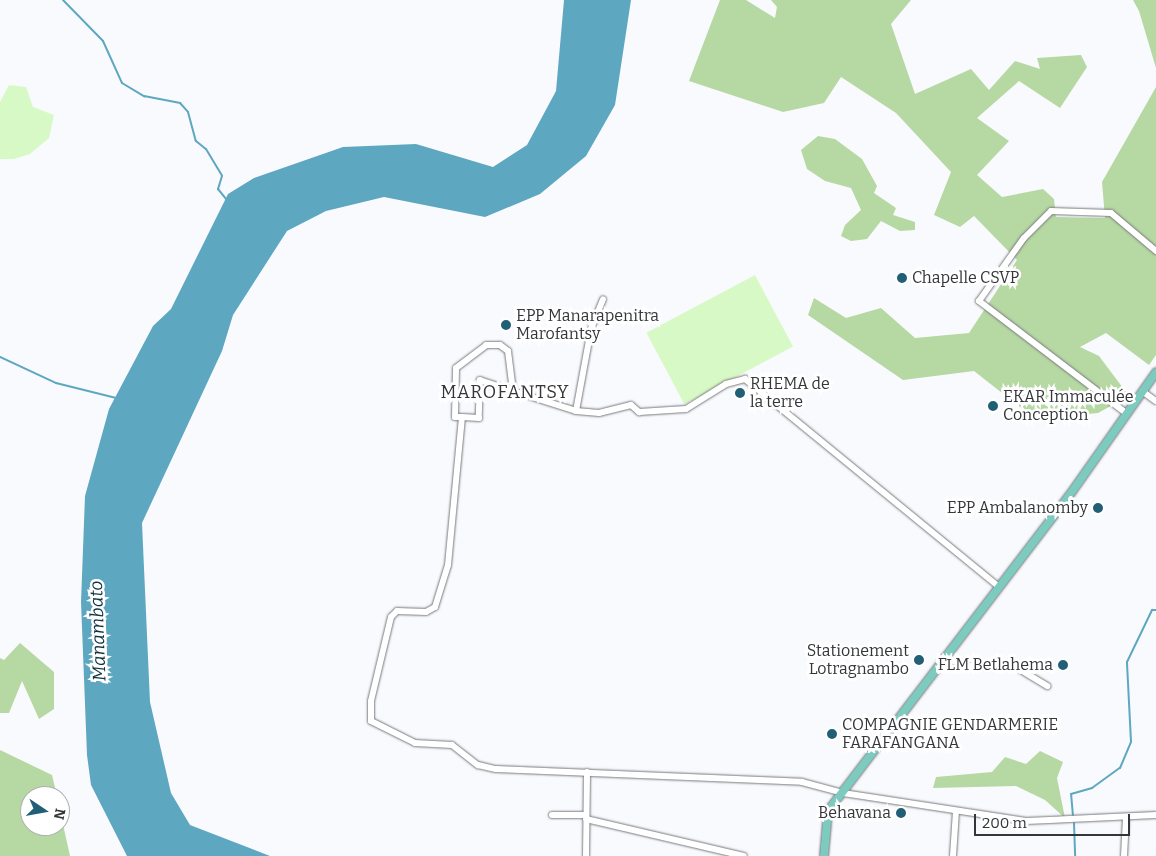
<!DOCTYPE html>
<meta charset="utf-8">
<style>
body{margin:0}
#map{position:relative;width:1156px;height:856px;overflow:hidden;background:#f9fafe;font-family:Bitter,serif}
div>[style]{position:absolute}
.green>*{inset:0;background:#d7f9c5;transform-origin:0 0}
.forest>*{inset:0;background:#b6d8a3}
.water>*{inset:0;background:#5ea7c0}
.stream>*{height:2px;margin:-1px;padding:0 1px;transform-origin:1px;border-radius:1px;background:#5ea7c0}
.roads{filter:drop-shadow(0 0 1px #78797f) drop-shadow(0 0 1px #78797f)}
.minor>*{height:6px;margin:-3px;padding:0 3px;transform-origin:3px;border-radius:3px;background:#fff}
.major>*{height:8px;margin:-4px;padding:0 4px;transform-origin:4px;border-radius:4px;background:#7dcabe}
.dots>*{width:14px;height:14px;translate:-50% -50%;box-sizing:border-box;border:2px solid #fff;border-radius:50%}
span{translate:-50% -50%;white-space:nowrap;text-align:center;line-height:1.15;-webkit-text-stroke:5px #fff;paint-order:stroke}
.poi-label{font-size:16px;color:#353639}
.left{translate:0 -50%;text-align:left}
.right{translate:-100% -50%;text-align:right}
.neighbourhood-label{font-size:18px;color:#353639;letter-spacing:1px}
.water-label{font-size:18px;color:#10333f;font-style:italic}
.north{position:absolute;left:20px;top:786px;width:50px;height:50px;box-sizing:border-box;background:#fff;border:1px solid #aeafb0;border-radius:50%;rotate:102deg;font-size:14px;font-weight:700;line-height:20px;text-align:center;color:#353639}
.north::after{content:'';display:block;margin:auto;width:18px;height:22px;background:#215f76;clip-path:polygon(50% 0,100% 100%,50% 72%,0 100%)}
.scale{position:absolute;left:974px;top:814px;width:156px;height:22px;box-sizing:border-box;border:2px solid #353639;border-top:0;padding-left:6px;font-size:15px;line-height:18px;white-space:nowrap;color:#353639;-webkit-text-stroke:4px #fff;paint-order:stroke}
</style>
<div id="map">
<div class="green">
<i style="clip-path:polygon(9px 85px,26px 87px,33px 107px,54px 115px,49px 138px,30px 154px,14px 159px,0 159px,0 102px)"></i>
<i style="left:755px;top:275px;width:81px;height:123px;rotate:62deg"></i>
</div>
<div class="forest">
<i style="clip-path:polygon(720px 0,746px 0,775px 18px,777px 7px,771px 0,911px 0,891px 24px,915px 94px,971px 69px,989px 90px,1015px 61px,1040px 69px,1037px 58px,1081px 55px,1087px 67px,1060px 108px,1019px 81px,977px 118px,1009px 141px,977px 175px,1002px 197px,1043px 189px,1054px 199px,1056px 217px,1105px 218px,1102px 182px,1156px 87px,1156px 355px,1149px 365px,1106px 333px,1080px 347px,1099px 356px,1129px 396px,1098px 413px,1035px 419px,974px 371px,903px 380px,808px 315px,814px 298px,846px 318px,881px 308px,915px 338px,969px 333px,1017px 260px,974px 216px,960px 227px,934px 215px,951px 172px,896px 113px,841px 77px,824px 103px,783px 112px,689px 81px)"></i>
<i style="clip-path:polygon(1133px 0,1156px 0,1156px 68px,1139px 11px)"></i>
<i style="clip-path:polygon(818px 136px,835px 139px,862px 159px,877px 186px,874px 193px,896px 208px,893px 215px,915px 222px,915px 230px,900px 231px,881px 221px,867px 239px,851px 241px,841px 236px,845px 225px,861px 210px,851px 188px,825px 181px,807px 169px,801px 150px)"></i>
<i style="clip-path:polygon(20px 643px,54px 672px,54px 709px,39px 719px,22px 681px,9px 713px,0 713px,0 658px,4px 660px)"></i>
<i style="clip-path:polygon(0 750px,52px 775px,57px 796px,30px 796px,30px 826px,60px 826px,60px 811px,70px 856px,0 856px)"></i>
<i style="clip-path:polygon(1040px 751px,1063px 762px,1057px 778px,1065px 818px,1045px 800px,1016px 786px,933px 788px,936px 777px,992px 772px,1005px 757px,1026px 764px)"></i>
</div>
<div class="water">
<i style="clip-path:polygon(564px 0,631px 0,615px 105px,586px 156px,540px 194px,485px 217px,384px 197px,326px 211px,287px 231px,233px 315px,222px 351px,142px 523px,150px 702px,171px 793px,190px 825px,270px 856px,127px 856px,91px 785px,87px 755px,81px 602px,85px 496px,109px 409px,153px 326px,171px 309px,228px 194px,254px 178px,343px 147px,416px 144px,493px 167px,527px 145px,556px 91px)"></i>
</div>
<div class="stream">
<i style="left:63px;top:0;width:57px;rotate:45.7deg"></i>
<i style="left:103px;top:41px;width:46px;rotate:65.7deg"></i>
<i style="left:122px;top:83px;width:26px;rotate:31deg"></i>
<i style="left:144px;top:96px;width:37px;rotate:11deg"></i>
<i style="left:180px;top:103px;width:12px;rotate:48deg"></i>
<i style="left:188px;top:112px;width:30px;rotate:75deg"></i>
<i style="left:196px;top:141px;width:13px;rotate:39deg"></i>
<i style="left:206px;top:149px;width:31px;rotate:59deg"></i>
<i style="left:222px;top:176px;width:14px;rotate:107deg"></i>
<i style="left:218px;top:189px;width:13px;rotate:51deg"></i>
<i style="left:0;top:357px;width:62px;rotate:24.9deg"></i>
<i style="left:56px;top:383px;width:62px;rotate:14deg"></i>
<i style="left:1073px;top:816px;width:22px;rotate:-95deg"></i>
<i style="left:1071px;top:794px;width:22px;rotate:-16deg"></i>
<i style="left:1092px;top:788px;width:34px;rotate:-36deg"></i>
<i style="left:1120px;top:768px;width:28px;rotate:-67deg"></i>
<i style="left:1131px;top:742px;width:80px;rotate:-92.9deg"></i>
<i style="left:1127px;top:662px;width:58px;rotate:-64.3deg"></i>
<i style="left:1152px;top:610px;width:4px"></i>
<i style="left:1074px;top:823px;width:33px;rotate:88deg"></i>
</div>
<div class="roads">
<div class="minor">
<i style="left:513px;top:391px;width:35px;rotate:-162deg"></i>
<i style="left:480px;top:380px;width:38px;rotate:92deg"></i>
<i style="left:479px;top:418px;width:17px;rotate:-177deg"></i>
<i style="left:462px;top:417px;width:149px;rotate:95.4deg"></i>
<i style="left:448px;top:565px;width:44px;rotate:107.2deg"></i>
<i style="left:435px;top:607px;width:10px;rotate:151deg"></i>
<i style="left:426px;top:612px;width:29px;rotate:-178deg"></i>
<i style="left:397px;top:611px;width:8px;rotate:135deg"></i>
<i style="left:391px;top:617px;width:86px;rotate:103.4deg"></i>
<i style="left:371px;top:701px;width:20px;rotate:90deg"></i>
<i style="left:371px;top:721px;width:49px;rotate:26.6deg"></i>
<i style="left:415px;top:743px;width:37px;rotate:3deg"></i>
<i style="left:452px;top:745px;width:33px;rotate:38deg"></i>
<i style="left:478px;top:765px;width:18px;rotate:13deg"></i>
<i style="left:496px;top:769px;width:306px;rotate:2.4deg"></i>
<i style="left:802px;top:782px;width:42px;rotate:15deg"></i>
<i style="left:843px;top:793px;width:185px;rotate:8.7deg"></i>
<i style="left:1026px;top:821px;width:130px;rotate:-2.6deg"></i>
<i style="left:1142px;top:391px;width:17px;rotate:36deg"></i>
<i style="left:576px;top:411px;width:83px;rotate:-79.6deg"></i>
<i style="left:591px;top:329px;width:32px;rotate:-68deg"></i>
<i style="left:1126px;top:413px;width:185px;rotate:-142.7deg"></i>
<i style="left:979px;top:301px;width:77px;rotate:-54.5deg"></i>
<i style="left:1024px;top:238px;width:38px;rotate:-45deg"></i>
<i style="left:1051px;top:211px;width:60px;rotate:1.9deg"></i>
<i style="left:1111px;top:213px;width:59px;rotate:40.2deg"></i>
<i style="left:462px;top:417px;width:7px;rotate:180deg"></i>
<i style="left:455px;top:417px;width:49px;rotate:-88.8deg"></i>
<i style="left:456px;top:368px;width:38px;rotate:-37deg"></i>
<i style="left:486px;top:345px;width:14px"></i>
<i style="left:500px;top:345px;width:10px;rotate:37deg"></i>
<i style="left:508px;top:351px;width:40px;rotate:82.9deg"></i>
<i style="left:513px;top:391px;width:66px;rotate:17.6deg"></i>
<i style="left:576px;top:411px;width:23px;rotate:5deg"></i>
<i style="left:599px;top:413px;width:33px;rotate:-14deg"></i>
<i style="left:631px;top:405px;width:11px;rotate:41deg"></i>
<i style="left:639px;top:412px;width:47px;rotate:-3.7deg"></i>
<i style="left:686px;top:409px;width:47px;rotate:-32deg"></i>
<i style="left:726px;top:384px;width:20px;rotate:-15deg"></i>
<i style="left:745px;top:379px;width:325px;rotate:39.3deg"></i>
<i style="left:944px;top:657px;width:24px;rotate:22deg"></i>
<i style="left:966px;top:666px;width:48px"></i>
<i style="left:1014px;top:666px;width:39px;rotate:31deg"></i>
<i style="left:552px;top:815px;width:34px"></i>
<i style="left:586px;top:819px;width:162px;rotate:13.2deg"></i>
<i style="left:586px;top:856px;width:84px;rotate:-89.3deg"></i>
<i style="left:953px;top:856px;width:45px;rotate:-86.2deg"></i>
<i style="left:1124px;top:856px;width:39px;rotate:-87deg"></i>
</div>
<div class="major">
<i style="left:824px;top:856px;width:45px;rotate:-84.9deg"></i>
<i style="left:828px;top:811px;width:397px;rotate:-52.6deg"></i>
<i style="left:1069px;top:496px;width:151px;rotate:-54.9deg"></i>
</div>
</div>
<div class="dots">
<i style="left:902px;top:278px;background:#215f76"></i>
<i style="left:506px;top:325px;background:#215f76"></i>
<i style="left:740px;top:393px;background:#215f76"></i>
<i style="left:993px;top:406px;background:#215f76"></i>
<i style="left:1098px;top:508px;background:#215f76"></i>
<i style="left:919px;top:660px;background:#215f76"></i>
<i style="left:1063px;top:665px;background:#215f76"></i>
<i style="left:832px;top:734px;background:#215f76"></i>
<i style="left:901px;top:813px;background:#215f76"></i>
</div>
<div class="poi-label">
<span class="left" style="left:912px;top:278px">Chapelle CSVP</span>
<span class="left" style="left:516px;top:325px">EPP Manarapenitra<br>Marofantsy</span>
<span class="left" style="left:750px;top:393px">RHEMA de<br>la terre</span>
<span class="left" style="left:1003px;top:406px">EKAR Immaculée<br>Conception</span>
<span class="right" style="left:1088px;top:508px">EPP Ambalanomby</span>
<span class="right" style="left:909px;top:660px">Stationement<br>Lotragnambo</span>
<span class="right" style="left:1053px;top:665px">FLM Betlahema</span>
<span class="left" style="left:842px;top:734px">COMPAGNIE GENDARMERIE<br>FARAFANGANA</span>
<span class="right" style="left:891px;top:813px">Behavana</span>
</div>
<div class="neighbourhood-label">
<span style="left:505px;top:392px">MAROFANTSY</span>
</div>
<div class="water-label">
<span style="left:98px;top:631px;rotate:-92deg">Manambato</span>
</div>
<div class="north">N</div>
<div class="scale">200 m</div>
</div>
